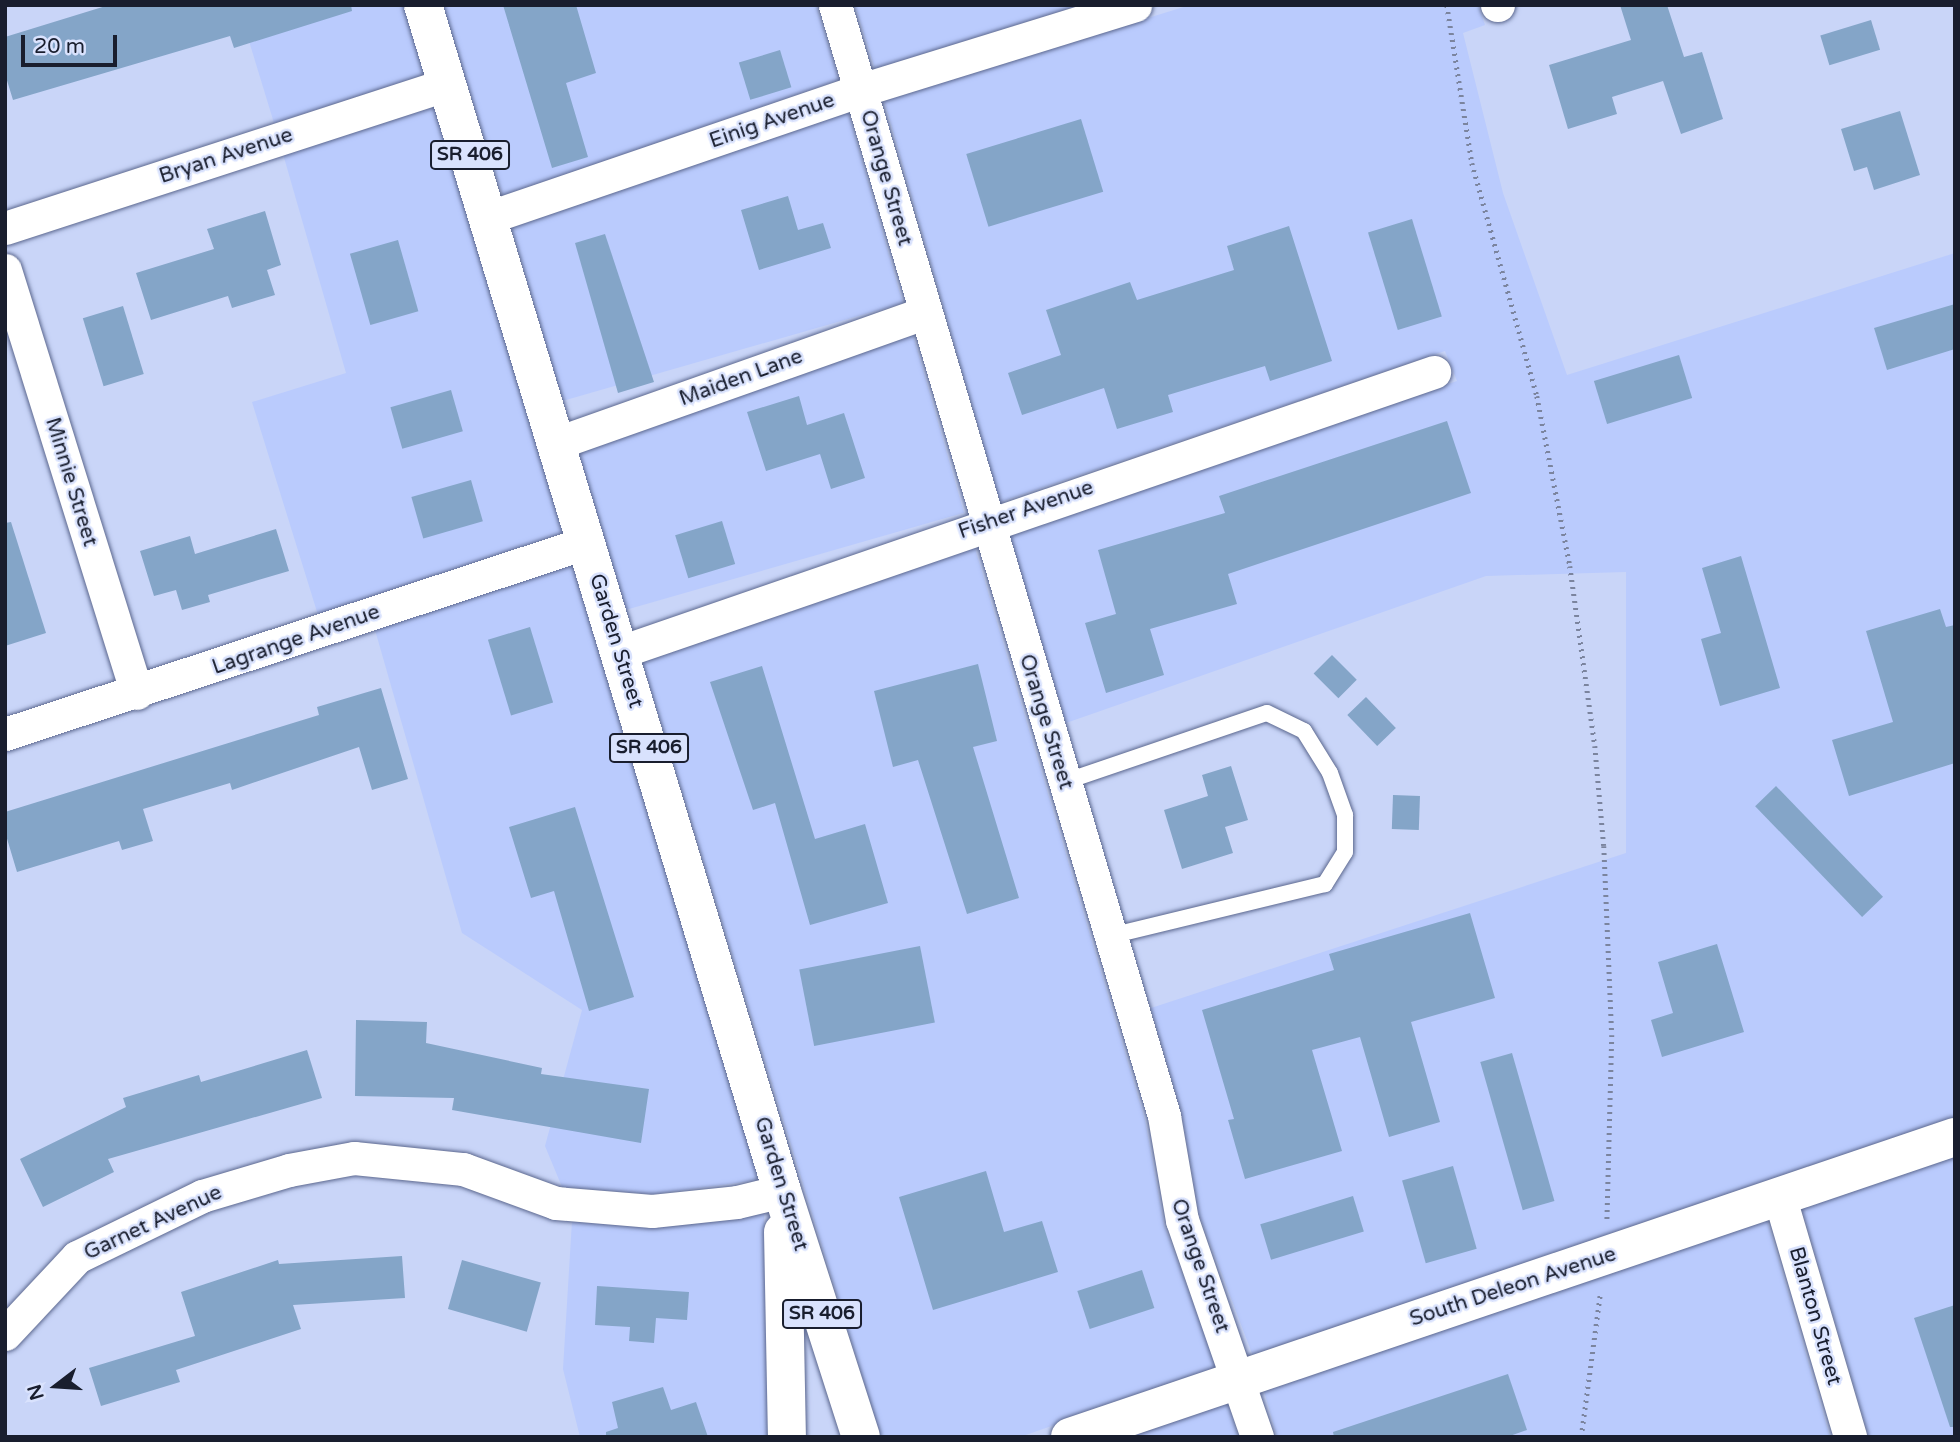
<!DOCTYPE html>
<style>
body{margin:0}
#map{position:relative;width:1960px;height:1442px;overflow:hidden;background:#c9d5f8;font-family:"Varela Round",sans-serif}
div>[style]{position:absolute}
.built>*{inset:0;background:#bacbfd;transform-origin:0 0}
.building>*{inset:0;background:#84a5c8;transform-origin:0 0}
.path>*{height:4.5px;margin-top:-2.25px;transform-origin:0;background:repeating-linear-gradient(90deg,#7b849e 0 2px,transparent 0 7px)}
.roads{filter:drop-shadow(0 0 2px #5b678e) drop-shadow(0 0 2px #5b678e)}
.service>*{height:16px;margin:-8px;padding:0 8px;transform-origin:8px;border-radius:8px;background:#fff}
.minor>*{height:33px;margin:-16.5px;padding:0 16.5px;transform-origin:16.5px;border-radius:16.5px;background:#fff}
.tertiary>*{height:38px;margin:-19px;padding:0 19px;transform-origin:19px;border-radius:19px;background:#fff}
.primary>*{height:38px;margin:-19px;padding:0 19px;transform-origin:19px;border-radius:19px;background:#fff}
span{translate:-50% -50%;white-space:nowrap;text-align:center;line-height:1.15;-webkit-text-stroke:5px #d9e2fd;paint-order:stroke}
.shield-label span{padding:2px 5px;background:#d9e2fd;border:2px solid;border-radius:5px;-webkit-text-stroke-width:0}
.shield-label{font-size:19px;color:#191e2e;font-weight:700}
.street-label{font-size:21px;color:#191e2e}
.frame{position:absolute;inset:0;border:7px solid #191e2e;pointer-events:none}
.north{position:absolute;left:21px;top:1351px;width:70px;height:70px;-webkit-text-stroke:5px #d9e2fd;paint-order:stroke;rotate:253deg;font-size:19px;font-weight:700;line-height:28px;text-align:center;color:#191e2e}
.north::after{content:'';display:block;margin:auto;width:24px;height:32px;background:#191e2e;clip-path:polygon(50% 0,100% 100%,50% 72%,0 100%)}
.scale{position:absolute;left:21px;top:35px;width:96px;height:32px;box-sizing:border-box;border:4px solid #191e2e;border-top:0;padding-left:9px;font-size:21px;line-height:24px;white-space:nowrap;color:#191e2e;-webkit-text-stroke:5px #d9e2fd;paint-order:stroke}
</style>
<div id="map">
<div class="built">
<i style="clip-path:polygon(238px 5px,403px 5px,425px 75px,274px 123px)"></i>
<i style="clip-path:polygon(442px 5px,816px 5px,839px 80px,503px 196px)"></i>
<i style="clip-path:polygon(855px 5px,1080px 5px,875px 69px)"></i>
<i style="clip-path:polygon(1190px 5px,1478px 5px,1485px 25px,1463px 33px,1503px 193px,1567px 375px,1955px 253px,1955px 1120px,1253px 1356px,1199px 1214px,1181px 1110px,1151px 1008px,1626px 853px,1626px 572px,1486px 576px,1066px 723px,1009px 533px,1457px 381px,1445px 351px,1000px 502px,884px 100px)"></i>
<i style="clip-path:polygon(435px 106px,563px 533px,318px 615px,252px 402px,346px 373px,283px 154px)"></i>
<i style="left:848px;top:112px;width:199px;height:355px;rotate:74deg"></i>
<i style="left:913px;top:335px;width:185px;height:354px;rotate:74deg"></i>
<i style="clip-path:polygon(974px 545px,1145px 1120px,1164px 1225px,1217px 1368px,1020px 1437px,881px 1437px,642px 661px)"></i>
<i style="clip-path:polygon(572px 564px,759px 1180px,653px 1194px,562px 1187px,545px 1146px,582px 1010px,462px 933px,375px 630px)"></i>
<i style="clip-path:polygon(1955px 1154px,1955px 1437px,1869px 1437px,1801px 1205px)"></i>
<i style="clip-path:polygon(764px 1212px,768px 1437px,580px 1437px,563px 1369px,572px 1221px,649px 1227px)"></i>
<i style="clip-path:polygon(1766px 1217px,1830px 1437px,1277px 1437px,1263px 1387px)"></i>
<i style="clip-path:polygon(1227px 1399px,1238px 1437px,1119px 1437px)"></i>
</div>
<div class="building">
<i style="clip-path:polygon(109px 5px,351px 5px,352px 11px,234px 48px,230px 36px,13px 100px,5px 74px,5px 37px)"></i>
<i style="clip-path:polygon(503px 5px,576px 5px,596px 73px,566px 83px,588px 157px,552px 168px)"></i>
<i style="clip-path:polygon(1620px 5px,1667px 5px,1684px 57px,1702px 52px,1723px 119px,1681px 134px,1663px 81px,1612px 97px,1617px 114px,1568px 129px,1549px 65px,1631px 40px)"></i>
<i style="left:1871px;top:20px;width:31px;height:53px;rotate:73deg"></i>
<i style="left:780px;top:50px;width:39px;height:43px;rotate:73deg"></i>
<i style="clip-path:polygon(1900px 111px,1920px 175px,1874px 190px,1867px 167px,1854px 171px,1841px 129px)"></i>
<i style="left:1081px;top:119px;width:76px;height:120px;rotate:73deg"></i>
<i style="clip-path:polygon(788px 196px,798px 230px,823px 223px,831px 248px,759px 270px,741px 210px)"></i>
<i style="clip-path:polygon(265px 211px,281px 265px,267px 270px,275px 295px,232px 308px,228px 296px,151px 320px,136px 273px,214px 249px,207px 229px)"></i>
<i style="left:1412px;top:219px;width:102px;height:46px;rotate:73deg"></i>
<i style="clip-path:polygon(1289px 226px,1332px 361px,1270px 381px,1265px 366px,1168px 395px,1173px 412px,1117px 429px,1104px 388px,1022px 415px,1008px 373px,1061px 355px,1046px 310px,1130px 282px,1137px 300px,1234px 270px,1227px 246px)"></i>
<i style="clip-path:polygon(605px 234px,654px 382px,618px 393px,575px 243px)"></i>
<i style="left:398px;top:240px;width:74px;height:50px;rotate:74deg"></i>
<i style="clip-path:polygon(1955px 304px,1955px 349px,1887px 370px,1874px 328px)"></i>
<i style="left:123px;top:306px;width:71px;height:42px;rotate:73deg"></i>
<i style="left:1679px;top:355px;width:45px;height:89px;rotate:73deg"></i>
<i style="left:451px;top:390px;width:43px;height:63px;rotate:74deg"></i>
<i style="clip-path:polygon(799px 396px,807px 425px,844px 413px,865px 478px,831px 489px,820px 454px,766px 471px,747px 412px)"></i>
<i style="clip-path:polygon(1447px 421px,1471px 493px,1228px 574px,1237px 604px,1150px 629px,1164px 675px,1106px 693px,1085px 623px,1116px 614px,1098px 550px,1225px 513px,1219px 496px)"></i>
<i style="left:471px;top:480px;width:43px;height:62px;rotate:74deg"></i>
<i style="left:722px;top:521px;width:45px;height:49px;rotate:73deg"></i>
<i style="clip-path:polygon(11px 522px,46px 633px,5px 646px,5px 523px)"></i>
<i style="clip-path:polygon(276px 529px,289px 571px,208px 595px,210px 602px,182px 610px,176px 590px,154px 596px,140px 551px,190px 536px,195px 554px)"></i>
<i style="clip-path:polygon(1741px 556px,1780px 688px,1720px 706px,1701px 639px,1721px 633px,1702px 568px)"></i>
<i style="clip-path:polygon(1940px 609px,1946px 627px,1955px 625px,1955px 763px,1849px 796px,1832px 740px,1893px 722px,1866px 631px)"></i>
<i style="left:530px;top:627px;width:79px;height:44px;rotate:73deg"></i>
<i style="left:1332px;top:655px;width:35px;height:26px;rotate:45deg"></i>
<i style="clip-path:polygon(978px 664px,997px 741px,973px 747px,1019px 898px,967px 914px,918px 760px,893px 767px,874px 691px)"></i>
<i style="clip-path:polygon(762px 666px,815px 839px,865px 824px,888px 903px,810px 925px,775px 803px,753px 810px,710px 682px)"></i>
<i style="clip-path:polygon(381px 688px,408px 779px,372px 790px,359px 747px,232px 790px,230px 783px,143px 809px,153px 841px,122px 850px,119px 841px,17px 872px,5px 832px,5px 812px,319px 715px,317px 707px)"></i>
<i style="left:1366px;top:697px;width:43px;height:26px;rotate:46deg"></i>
<i style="clip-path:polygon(1231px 766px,1248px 820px,1225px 827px,1233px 853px,1182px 869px,1164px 810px,1208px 796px,1202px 775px)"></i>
<i style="left:1776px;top:786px;width:154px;height:29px;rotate:46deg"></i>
<i style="left:1393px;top:795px;width:27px;height:34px;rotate:2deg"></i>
<i style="clip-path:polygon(575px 807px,634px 997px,589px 1011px,554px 891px,531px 898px,509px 827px)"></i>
<i style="clip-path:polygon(1470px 913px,1495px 998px,1411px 1022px,1440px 1122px,1389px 1137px,1360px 1037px,1312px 1050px,1342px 1151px,1245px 1179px,1228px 1120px,1234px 1119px,1202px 1010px,1334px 970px,1329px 954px)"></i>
<i style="clip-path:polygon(1717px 944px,1744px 1032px,1662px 1057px,1651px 1020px,1673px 1013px,1658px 962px)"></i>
<i style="left:920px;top:946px;width:78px;height:123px;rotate:79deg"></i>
<i style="clip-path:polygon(356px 1020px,427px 1022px,426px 1043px,542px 1068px,541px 1074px,649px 1089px,641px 1143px,452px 1110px,454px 1098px,355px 1096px)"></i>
<i style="clip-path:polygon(307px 1050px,322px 1098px,108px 1159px,114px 1172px,43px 1207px,20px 1159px,126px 1107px,123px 1098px,199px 1075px,201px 1082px)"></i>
<i style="left:1512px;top:1053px;width:154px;height:33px;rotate:74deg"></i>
<i style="left:1453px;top:1166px;width:86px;height:53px;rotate:74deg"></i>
<i style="clip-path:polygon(986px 1171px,1004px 1232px,1042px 1221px,1058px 1272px,933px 1310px,899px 1197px)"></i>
<i style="left:1353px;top:1196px;width:37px;height:97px;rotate:73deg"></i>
<i style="clip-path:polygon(402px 1256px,405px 1298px,293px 1305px,301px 1329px,176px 1370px,180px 1382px,101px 1406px,89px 1368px,195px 1336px,181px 1292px,278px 1260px,279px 1264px)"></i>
<i style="left:462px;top:1260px;width:82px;height:51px;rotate:16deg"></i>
<i style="left:1142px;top:1270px;width:40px;height:68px;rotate:72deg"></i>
<i style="clip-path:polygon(597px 1286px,689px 1292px,687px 1320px,656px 1318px,654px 1343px,629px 1341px,630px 1327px,595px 1325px)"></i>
<i style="clip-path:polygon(1955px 1305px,1955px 1427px,1950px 1427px,1914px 1318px)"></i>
<i style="clip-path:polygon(1508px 1374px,1527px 1430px,1507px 1437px,1334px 1437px,1333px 1432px)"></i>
<i style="clip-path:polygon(663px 1387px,671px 1410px,696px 1402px,708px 1437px,606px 1437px,606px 1432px,618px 1428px,612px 1402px)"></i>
</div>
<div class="path">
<i style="left:1447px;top:5px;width:160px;rotate:81deg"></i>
<i style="left:1472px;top:163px;width:242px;rotate:74.4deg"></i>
<i style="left:1537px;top:396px;width:173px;rotate:79deg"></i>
<i style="left:1570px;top:566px;width:182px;rotate:82.1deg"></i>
<i style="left:1595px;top:746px;width:100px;rotate:84.9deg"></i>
<i style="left:1604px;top:846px;width:189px;rotate:87.6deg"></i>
<i style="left:1612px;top:1035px;width:185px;rotate:91.5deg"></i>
<i style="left:1581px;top:1437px;width:143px;rotate:-82.4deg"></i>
</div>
<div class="roads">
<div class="service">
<i style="left:1064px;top:782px;width:214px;rotate:-18.8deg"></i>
<i style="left:1267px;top:713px;width:41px;rotate:25.9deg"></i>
<i style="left:1304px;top:731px;width:49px;rotate:58.2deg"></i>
<i style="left:1330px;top:773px;width:45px;rotate:70.3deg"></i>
<i style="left:1345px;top:815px;width:37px;rotate:90deg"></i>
<i style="left:1345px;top:852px;width:38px;rotate:122deg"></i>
<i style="left:1325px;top:884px;width:221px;rotate:166.4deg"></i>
</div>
<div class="minor">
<i style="left:835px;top:5px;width:1159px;rotate:73.5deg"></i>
<i style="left:1164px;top:1116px;width:106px;rotate:80.2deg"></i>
<i style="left:1182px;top:1220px;width:230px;rotate:70.9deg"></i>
<i style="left:1497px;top:5px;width:1px"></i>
<i style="left:490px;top:217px;width:392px;rotate:-18.9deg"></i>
<i style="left:861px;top:90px;width:287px;rotate:-17.2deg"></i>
<i style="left:5px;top:228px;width:465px;rotate:-18deg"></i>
<i style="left:5px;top:270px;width:443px;rotate:72.7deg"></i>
<i style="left:557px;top:443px;width:390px;rotate:-19.5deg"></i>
<i style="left:620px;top:652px;width:861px;rotate:-18.98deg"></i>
<i style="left:5px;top:734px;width:611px;rotate:-18.23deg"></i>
<i style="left:1779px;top:1195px;width:252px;rotate:73.6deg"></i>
<i style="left:5px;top:1334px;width:105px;rotate:-46.9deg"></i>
<i style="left:77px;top:1257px;width:139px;rotate:-26deg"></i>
<i style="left:202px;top:1196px;width:91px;rotate:-16.6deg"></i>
<i style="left:289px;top:1170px;width:66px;rotate:-10.5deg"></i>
<i style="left:354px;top:1158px;width:110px;rotate:5.8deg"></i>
<i style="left:463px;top:1169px;width:99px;rotate:20.1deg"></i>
<i style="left:556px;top:1203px;width:96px;rotate:4.8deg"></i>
<i style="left:652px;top:1211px;width:85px;rotate:-6deg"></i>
<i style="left:737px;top:1202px;width:46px;rotate:-13.7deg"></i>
</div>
<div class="tertiary">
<i style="left:1070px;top:1437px;width:934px;rotate:-18.73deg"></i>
</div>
<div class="primary">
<i style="left:423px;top:5px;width:1239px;rotate:73.16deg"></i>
<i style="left:782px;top:1191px;width:258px;rotate:72.2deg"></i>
<i style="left:783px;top:1232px;width:205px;rotate:88.9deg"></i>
</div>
</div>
<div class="shield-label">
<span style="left:470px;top:155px">SR 406</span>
<span style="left:649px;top:748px">SR 406</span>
<span style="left:822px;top:1314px">SR 406</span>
</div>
<div class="street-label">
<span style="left:772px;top:121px;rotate:-19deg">Einig Avenue</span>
<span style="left:226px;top:156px;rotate:-18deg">Bryan Avenue</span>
<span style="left:886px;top:178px;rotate:74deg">Orange Street</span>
<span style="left:741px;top:378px;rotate:-20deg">Maiden Lane</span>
<span style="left:71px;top:482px;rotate:73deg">Minnie Street</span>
<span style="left:1026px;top:510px;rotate:-19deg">Fisher Avenue</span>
<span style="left:296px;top:640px;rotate:-19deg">Lagrange Avenue</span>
<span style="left:616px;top:641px;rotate:73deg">Garden Street</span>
<span style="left:1046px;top:722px;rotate:73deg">Orange Street</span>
<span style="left:781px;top:1184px;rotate:73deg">Garden Street</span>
<span style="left:153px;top:1223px;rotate:-25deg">Garnet Avenue</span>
<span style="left:1200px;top:1266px;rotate:71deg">Orange Street</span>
<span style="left:1513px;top:1287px;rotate:-18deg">South Deleon Avenue</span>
<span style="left:1815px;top:1316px;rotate:74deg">Blanton Street</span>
</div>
<div class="frame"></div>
<div class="north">N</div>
<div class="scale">20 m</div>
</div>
